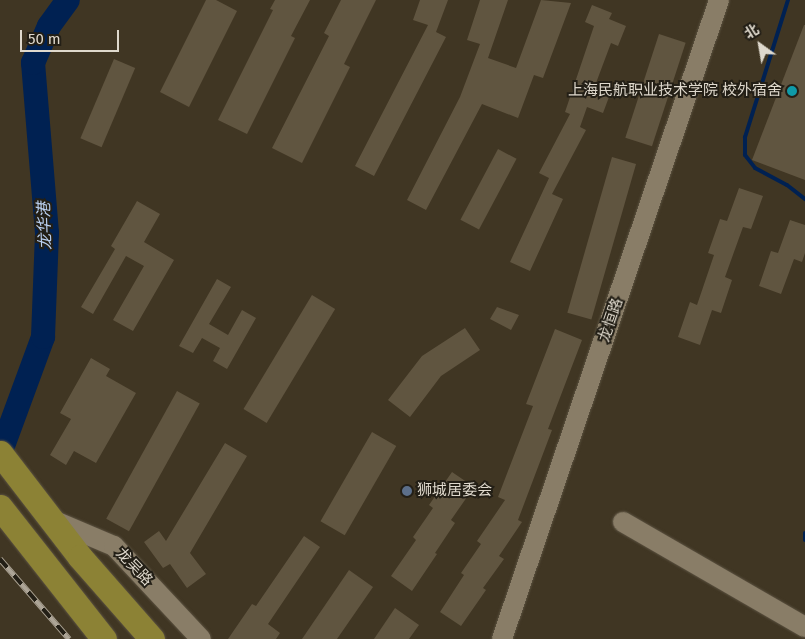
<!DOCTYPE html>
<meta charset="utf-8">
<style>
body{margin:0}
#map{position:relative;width:805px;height:639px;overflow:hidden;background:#403623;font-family:"Fira Sans","Noto Sans SC",sans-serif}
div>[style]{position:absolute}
.stream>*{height:4px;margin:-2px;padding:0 2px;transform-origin:2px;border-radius:2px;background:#002152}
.river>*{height:24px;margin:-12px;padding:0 12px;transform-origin:12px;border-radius:12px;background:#002152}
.building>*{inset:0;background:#605540;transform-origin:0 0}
.roads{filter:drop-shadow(0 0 1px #5b5241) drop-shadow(0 0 1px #5b5241)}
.minor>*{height:20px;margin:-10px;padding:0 10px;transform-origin:10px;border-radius:10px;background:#897d67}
.major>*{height:25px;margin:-12.5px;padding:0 12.5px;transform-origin:12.5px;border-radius:12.5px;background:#8c8235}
.rail>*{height:5.5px;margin-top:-2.75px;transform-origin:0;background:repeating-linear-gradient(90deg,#231f16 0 11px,#ada597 0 22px);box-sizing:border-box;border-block:1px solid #ada597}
.dots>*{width:14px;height:14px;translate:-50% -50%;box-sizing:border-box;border:2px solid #231f16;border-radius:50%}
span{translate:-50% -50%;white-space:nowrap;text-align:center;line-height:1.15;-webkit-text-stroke:4px #231f16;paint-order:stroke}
.poi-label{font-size:15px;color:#dfd9cd}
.right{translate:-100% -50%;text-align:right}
.left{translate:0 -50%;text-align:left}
.street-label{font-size:15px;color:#dfd9cd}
.water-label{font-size:16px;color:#bad0f1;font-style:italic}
.north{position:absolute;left:735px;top:20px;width:50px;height:50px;-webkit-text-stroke:4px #231f16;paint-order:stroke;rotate:328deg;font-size:14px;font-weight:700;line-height:20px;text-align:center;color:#dfd9cd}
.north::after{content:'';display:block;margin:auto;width:18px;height:22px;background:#dfd9cd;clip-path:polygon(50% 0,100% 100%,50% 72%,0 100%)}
.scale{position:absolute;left:20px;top:30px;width:99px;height:22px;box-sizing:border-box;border:2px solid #dfd9cd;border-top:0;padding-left:6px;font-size:15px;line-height:18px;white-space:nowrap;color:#dfd9cd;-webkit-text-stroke:4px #231f16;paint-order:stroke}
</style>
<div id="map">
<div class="stream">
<i style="left:788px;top:0;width:144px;rotate:107.4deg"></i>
<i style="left:745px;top:137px;width:18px;rotate:90deg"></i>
<i style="left:745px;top:155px;width:16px;rotate:52deg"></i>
<i style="left:755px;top:168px;width:36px;rotate:28deg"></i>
<i style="left:787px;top:185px;width:23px;rotate:38deg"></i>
<i style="left:805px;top:533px;width:7px;rotate:90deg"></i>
</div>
<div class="river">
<i style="left:0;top:454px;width:125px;rotate:-69.8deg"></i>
<i style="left:43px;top:337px;width:104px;rotate:-87.8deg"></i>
<i style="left:47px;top:233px;width:171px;rotate:-94.7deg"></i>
<i style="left:33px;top:63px;width:40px;rotate:-66.6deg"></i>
<i style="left:49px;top:26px;width:32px;rotate:-54deg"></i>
</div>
<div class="building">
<i style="clip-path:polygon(206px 0,216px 0,237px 11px,189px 107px,160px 92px)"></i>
<i style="clip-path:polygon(275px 0,310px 0,291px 36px,295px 38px,247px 134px,218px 120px,273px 10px,270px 9px)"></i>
<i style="clip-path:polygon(341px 0,376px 0,344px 64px,350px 67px,302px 163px,272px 148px,329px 36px,324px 33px)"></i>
<i style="clip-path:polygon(420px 0,448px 0,436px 32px,446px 37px,374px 176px,355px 166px,428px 25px,413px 20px)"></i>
<i style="clip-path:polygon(480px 0,508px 0,488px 58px,516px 68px,541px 0,571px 3px,543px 78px,534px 75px,518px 118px,482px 104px,426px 210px,407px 200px,460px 97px,480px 44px,467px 40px)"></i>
<i style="clip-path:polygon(592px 5px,612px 13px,609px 19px,626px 26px,618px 46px,611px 43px,596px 83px,612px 89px,603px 113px,587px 107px,580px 127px,586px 130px,552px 194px,563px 199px,530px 271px,510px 262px,549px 178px,539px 173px,570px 114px,565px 112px,594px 26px,585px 22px)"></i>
<i style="clip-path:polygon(804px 25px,805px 25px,805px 180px,752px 160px)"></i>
<i style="left:659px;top:34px;width:28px;height:109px;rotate:18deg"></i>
<i style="left:114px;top:59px;width:23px;height:86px;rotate:23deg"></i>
<i style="left:498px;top:149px;width:21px;height:80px;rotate:28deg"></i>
<i style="left:612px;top:157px;width:25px;height:162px;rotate:16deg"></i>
<i style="clip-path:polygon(739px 188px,763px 196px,751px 229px,743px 227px,725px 277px,732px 280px,721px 313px,712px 310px,700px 345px,678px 337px,690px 302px,697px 305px,714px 255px,708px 253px,720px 219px,727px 221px)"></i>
<i style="clip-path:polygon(137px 201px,160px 214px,144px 242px,174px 260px,133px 331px,113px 320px,144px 266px,126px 256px,93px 314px,81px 307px,115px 249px,111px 246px)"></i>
<i style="clip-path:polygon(790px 220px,805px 225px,805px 253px,802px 262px,794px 259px,781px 294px,759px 286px,771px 251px,778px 253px)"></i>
<i style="clip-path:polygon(217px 279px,231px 287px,209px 324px,228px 335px,242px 310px,256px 318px,227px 369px,213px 361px,220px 348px,202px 338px,193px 353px,179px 346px)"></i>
<i style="left:312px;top:295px;width:27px;height:133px;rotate:31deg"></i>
<i style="clip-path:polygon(497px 307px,519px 315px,511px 330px,490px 319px)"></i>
<i style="clip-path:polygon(465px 328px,480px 350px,441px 376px,410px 417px,388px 400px,422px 356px)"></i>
<i style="clip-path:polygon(555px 329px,582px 340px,548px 429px,552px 430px,518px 520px,522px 522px,499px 556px,504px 559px,483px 588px,486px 590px,461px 626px,440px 612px,464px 575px,461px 573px,481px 544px,477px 541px,505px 500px,498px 497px,533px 406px,526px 404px)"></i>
<i style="clip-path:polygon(91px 358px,110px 369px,106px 376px,136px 393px,96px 463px,74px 451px,66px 465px,50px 455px,71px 419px,60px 413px)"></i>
<i style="left:177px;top:391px;width:26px;height:146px;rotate:29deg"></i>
<i style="left:372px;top:432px;width:28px;height:103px;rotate:30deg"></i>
<i style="clip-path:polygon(225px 443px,247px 456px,190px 553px,206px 574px,187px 588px,170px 564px,163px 568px,144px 542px,159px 531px,166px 541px)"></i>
<i style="clip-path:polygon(452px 472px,474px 487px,451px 520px,455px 523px,435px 553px,437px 554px,412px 591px,391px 576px,416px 540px,413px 537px,433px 508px,429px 505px)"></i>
<i style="clip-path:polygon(304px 536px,320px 547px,268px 624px,280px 633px,276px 639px,228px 639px,252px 604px,256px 606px)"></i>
<i style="clip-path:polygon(349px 570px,373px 587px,337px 639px,302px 639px)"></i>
<i style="clip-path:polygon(395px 608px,419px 625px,409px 639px,374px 639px)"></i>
</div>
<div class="roads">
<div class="minor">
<i style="left:50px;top:519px;width:69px;rotate:22.9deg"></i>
<i style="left:114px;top:546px;width:127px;rotate:46.9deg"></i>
<i style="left:623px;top:522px;width:210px;rotate:30deg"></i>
<i style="left:502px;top:639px;width:675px;rotate:-71.24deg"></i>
</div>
<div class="major">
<i style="left:0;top:453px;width:131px;rotate:52.4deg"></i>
<i style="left:80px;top:557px;width:109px;rotate:48.7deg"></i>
<i style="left:0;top:507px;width:168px;rotate:51.8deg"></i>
</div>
</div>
<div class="rail">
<i style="left:0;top:559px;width:106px;rotate:49.2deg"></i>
</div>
<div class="dots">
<i style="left:792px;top:91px;background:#0f9aa8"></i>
<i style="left:407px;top:491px;background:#5c6f8a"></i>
</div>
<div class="poi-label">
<span class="right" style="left:782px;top:91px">上海民航职业技术学院 校外宿舍</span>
<span class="left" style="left:417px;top:491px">狮城居委会</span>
</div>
<div class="street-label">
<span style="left:611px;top:320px;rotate:-71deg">龙恒路</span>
<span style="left:134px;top:567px;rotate:46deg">龙吴路</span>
</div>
<div class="water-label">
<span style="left:45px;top:226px;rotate:-92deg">龙华港</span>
</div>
<div class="north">北</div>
<div class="scale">50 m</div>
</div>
